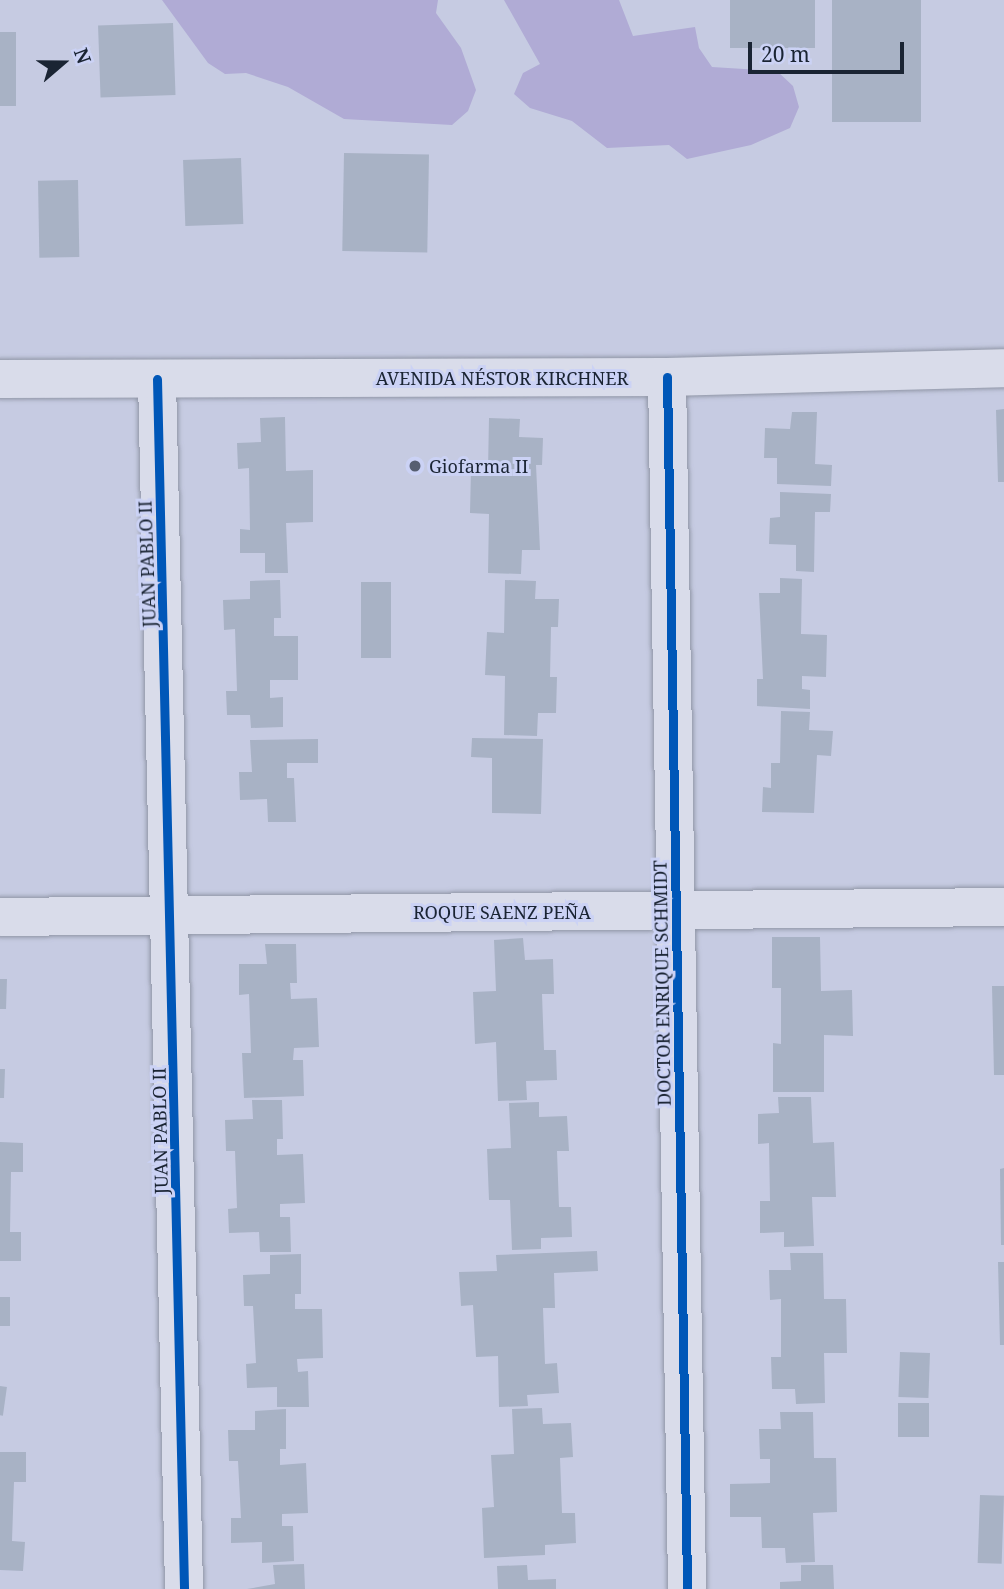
<!DOCTYPE html>
<meta charset="utf-8">
<style>
body{margin:0}
#map{position:relative;width:1004px;height:1589px;overflow:hidden;background:#c6cbe2;font-family:"Noto Serif",serif}
div>[style]{position:absolute}
.green>*{inset:0;background:#b0abd5}
.building>*{inset:0;background:#a8b2c5;transform-origin:0 0}
.roads{filter:drop-shadow(0 0 2px #9096a6) drop-shadow(0 0 2px #9096a6)}
.street>*{height:38px;margin:-19px;padding:0 19px;transform-origin:19px;border-radius:19px;background:#d9dcea}
.secondary>*{height:38px;margin:-19px;padding:0 19px;transform-origin:19px;border-radius:19px;background:#d9dcea}
.cycleway>*{height:9px;margin:-4.5px;padding:0 4.5px;transform-origin:4.5px;border-radius:4.5px;background:#0057b8}
.dots>*{width:19px;height:19px;translate:-50% -50%;box-sizing:border-box;border:4px solid #cbd2f5;border-radius:50%}
span{translate:-50% -50%;white-space:nowrap;text-align:center;line-height:1.15;-webkit-text-stroke:6px #cbd2f5;paint-order:stroke}
.street-label{font-size:18px;color:#1a2433}
.poi-label{font-size:18px;color:#1a2433}
.left{translate:0 -50%;text-align:left}
.north{position:absolute;left:28px;top:28px;width:70px;height:70px;-webkit-text-stroke:5px #cbd2f5;paint-order:stroke;rotate:70deg;font-size:19px;font-weight:700;line-height:28px;text-align:center;color:#1a2433}
.north::after{content:'';display:block;margin:auto;width:24px;height:32px;background:#1a2433;clip-path:polygon(50% 0,100% 100%,50% 72%,0 100%)}
.scale{position:absolute;left:748px;top:42px;width:156px;height:32px;box-sizing:border-box;border:4px solid #1a2433;border-top:0;padding-left:9px;font-size:21px;line-height:24px;white-space:nowrap;color:#1a2433;-webkit-text-stroke:5px #cbd2f5;paint-order:stroke}
</style>
<div id="map">
<div class="green">
<i style="clip-path:polygon(162px 0,438px 0,436px 13px,461px 48px,476px 90px,468px 111px,452px 125px,344px 119px,288px 87px,246px 73px,225px 74px,208px 63px)"></i>
<i style="clip-path:polygon(504px 0,619px 0,633px 36px,695px 27px,699px 48px,712px 67px,777px 71px,793px 86px,799px 107px,790px 128px,751px 145px,687px 159px,669px 145px,607px 148px,572px 121px,530px 108px,514px 94px,523px 73px,540px 64px)"></i>
</div>
<div class="building">
<i style="left:730px;top:0;width:85px;height:48px"></i>
<i style="left:832px;top:0;width:89px;height:122px"></i>
<i style="left:173px;top:23px;width:72px;height:75px;rotate:88deg"></i>
<i style="left:0;top:32px;width:16px;height:74px"></i>
<i style="left:344px;top:153px;width:85px;height:98px;rotate:1deg"></i>
<i style="left:241px;top:158px;width:66px;height:58px;rotate:88deg"></i>
<i style="left:78px;top:180px;width:77px;height:40px;rotate:89deg"></i>
<i style="clip-path:polygon(1004px 409px,1004px 482px,998px 482px,996px 410px)"></i>
<i style="clip-path:polygon(792px 412px,817px 412px,815px 464px,832px 465px,831px 486px,777px 484px,777px 458px,764px 458px,765px 428px,790px 429px)"></i>
<i style="clip-path:polygon(285px 417px,286px 471px,313px 470px,313px 522px,286px 523px,288px 573px,265px 573px,265px 553px,240px 553px,240px 529px,250px 530px,249px 468px,238px 469px,237px 443px,261px 442px,260px 418px)"></i>
<i style="clip-path:polygon(489px 418px,520px 419px,519px 437px,543px 438px,542px 465px,536px 465px,540px 550px,522px 550px,521px 574px,488px 573px,489px 514px,470px 513px,471px 470px,488px 470px)"></i>
<i style="clip-path:polygon(780px 492px,831px 494px,830px 512px,815px 512px,814px 572px,796px 571px,796px 545px,769px 544px,770px 518px,780px 517px)"></i>
<i style="clip-path:polygon(780px 578px,802px 579px,801px 634px,827px 635px,826px 677px,802px 676px,802px 689px,810px 690px,810px 709px,757px 706px,757px 679px,763px 679px,759px 593px,780px 593px)"></i>
<i style="clip-path:polygon(280px 580px,281px 618px,274px 618px,274px 636px,298px 636px,298px 680px,270px 680px,270px 698px,283px 697px,283px 727px,251px 728px,250px 715px,227px 715px,226px 691px,237px 691px,235px 629px,224px 630px,223px 600px,250px 599px,250px 581px)"></i>
<i style="clip-path:polygon(505px 580px,536px 581px,535px 599px,559px 599px,558px 627px,551px 627px,550px 677px,557px 677px,556px 713px,538px 713px,537px 736px,504px 735px,505px 676px,485px 675px,487px 632px,504px 633px)"></i>
<i style="left:361px;top:582px;width:30px;height:76px"></i>
<i style="clip-path:polygon(781px 711px,810px 712px,809px 730px,833px 731px,831px 756px,817px 755px,814px 813px,762px 812px,763px 787px,771px 788px,771px 763px,780px 763px)"></i>
<i style="clip-path:polygon(472px 738px,543px 739px,541px 814px,492px 813px,492px 758px,471px 757px)"></i>
<i style="clip-path:polygon(318px 739px,318px 763px,287px 763px,287px 778px,294px 778px,296px 822px,268px 822px,267px 799px,240px 800px,239px 772px,252px 772px,250px 740px)"></i>
<i style="clip-path:polygon(772px 937px,820px 937px,821px 991px,852px 990px,853px 1036px,824px 1035px,824px 1092px,773px 1092px,773px 1043px,781px 1044px,781px 988px,772px 988px)"></i>
<i style="clip-path:polygon(523px 938px,525px 960px,553px 959px,554px 994px,542px 994px,544px 1050px,556px 1050px,557px 1080px,526px 1081px,527px 1100px,498px 1101px,496px 1042px,475px 1044px,473px 992px,496px 991px,494px 940px)"></i>
<i style="clip-path:polygon(265px 944px,296px 944px,297px 983px,290px 983px,291px 999px,317px 998px,319px 1047px,294px 1048px,293px 1060px,303px 1060px,304px 1096px,244px 1098px,242px 1053px,251px 1053px,249px 994px,239px 995px,239px 964px,267px 964px)"></i>
<i style="clip-path:polygon(0 979px,7px 979px,6px 1009px,0 1009px)"></i>
<i style="clip-path:polygon(992px 986px,1004px 986px,1004px 1075px,994px 1075px)"></i>
<i style="clip-path:polygon(0 1069px,5px 1069px,4px 1098px,0 1098px)"></i>
<i style="clip-path:polygon(778px 1097px,811px 1097px,813px 1143px,834px 1142px,836px 1197px,812px 1197px,814px 1246px,784px 1247px,784px 1232px,760px 1233px,760px 1201px,770px 1201px,769px 1143px,758px 1144px,758px 1114px,779px 1113px)"></i>
<i style="clip-path:polygon(252px 1100px,282px 1100px,283px 1139px,277px 1139px,277px 1155px,303px 1154px,305px 1203px,280px 1204px,280px 1217px,290px 1217px,291px 1252px,260px 1252px,259px 1232px,229px 1233px,228px 1209px,237px 1208px,235px 1151px,226px 1151px,225px 1120px,253px 1119px)"></i>
<i style="clip-path:polygon(539px 1102px,539px 1117px,567px 1116px,569px 1151px,557px 1151px,559px 1207px,571px 1207px,572px 1237px,541px 1238px,541px 1249px,512px 1250px,510px 1200px,489px 1200px,487px 1149px,511px 1148px,509px 1103px)"></i>
<i style="clip-path:polygon(0 1142px,23px 1143px,23px 1172px,11px 1172px,10px 1232px,21px 1232px,21px 1261px,0 1261px)"></i>
<i style="clip-path:polygon(1004px 1168px,1004px 1245px,1001px 1245px,1000px 1169px)"></i>
<i style="clip-path:polygon(597px 1251px,598px 1271px,554px 1273px,555px 1308px,543px 1308px,545px 1364px,557px 1363px,559px 1393px,527px 1395px,528px 1406px,499px 1407px,498px 1356px,476px 1357px,473px 1305px,461px 1306px,459px 1272px,497px 1271px,496px 1255px)"></i>
<i style="clip-path:polygon(790px 1253px,823px 1253px,824px 1299px,846px 1299px,847px 1353px,824px 1353px,825px 1403px,796px 1404px,795px 1389px,772px 1389px,771px 1357px,781px 1357px,781px 1299px,770px 1300px,769px 1270px,791px 1270px)"></i>
<i style="clip-path:polygon(301px 1254px,301px 1294px,295px 1294px,295px 1309px,322px 1309px,323px 1358px,297px 1359px,298px 1372px,308px 1371px,309px 1407px,277px 1407px,277px 1387px,247px 1388px,246px 1364px,256px 1363px,253px 1306px,244px 1306px,243px 1275px,270px 1274px,270px 1255px)"></i>
<i style="clip-path:polygon(998px 1262px,1004px 1262px,1004px 1345px,1000px 1345px)"></i>
<i style="left:0;top:1297px;width:10px;height:29px"></i>
<i style="left:900px;top:1352px;width:30px;height:45px;rotate:2deg"></i>
<i style="left:0;top:1386px;width:7px;height:29px;rotate:8deg"></i>
<i style="left:898px;top:1403px;width:31px;height:34px"></i>
<i style="clip-path:polygon(542px 1408px,543px 1424px,571px 1423px,573px 1457px,560px 1458px,562px 1513px,575px 1513px,576px 1543px,545px 1545px,545px 1555px,484px 1558px,482px 1508px,494px 1507px,491px 1455px,514px 1454px,512px 1409px)"></i>
<i style="clip-path:polygon(286px 1409px,286px 1449px,280px 1449px,280px 1465px,306px 1463px,308px 1513px,282px 1514px,282px 1526px,293px 1526px,294px 1561px,262px 1563px,262px 1542px,231px 1543px,231px 1518px,241px 1518px,238px 1461px,229px 1461px,228px 1430px,255px 1430px,255px 1411px)"></i>
<i style="clip-path:polygon(780px 1412px,813px 1412px,814px 1458px,836px 1458px,837px 1512px,813px 1513px,815px 1562px,786px 1563px,785px 1548px,762px 1548px,761px 1517px,730px 1517px,730px 1484px,770px 1483px,770px 1459px,760px 1459px,759px 1429px,781px 1429px)"></i>
<i style="clip-path:polygon(0 1452px,26px 1452px,26px 1482px,14px 1482px,12px 1541px,25px 1542px,23px 1571px,0 1570px)"></i>
<i style="left:980px;top:1495px;width:24px;height:68px;rotate:2deg"></i>
<i style="clip-path:polygon(304px 1564px,305px 1589px,247px 1589px,275px 1584px,273px 1565px)"></i>
<i style="clip-path:polygon(527px 1565px,528px 1580px,556px 1579px,556px 1589px,498px 1589px,497px 1566px)"></i>
<i style="clip-path:polygon(801px 1565px,833px 1565px,834px 1589px,780px 1589px,780px 1582px,801px 1581px)"></i>
</div>
<div class="roads">
<div class="street">
<i style="left:667px;top:377px;width:1212px;rotate:89.05deg"></i>
<i style="left:157px;top:379px;width:1210px;rotate:88.72deg"></i>
<i style="left:0;top:917px;width:1004px;rotate:-0.57deg"></i>
</div>
<div class="secondary">
<i style="left:0;top:379px;width:667px;rotate:-0.17deg"></i>
<i style="left:667px;top:377px;width:337px;rotate:-1.5deg"></i>
</div>
</div>
<div class="cycleway">
<i style="left:667px;top:377px;width:1212px;rotate:89.05deg"></i>
<i style="left:157px;top:379px;width:1210px;rotate:88.72deg"></i>
</div>
<div class="dots">
<i style="left:415px;top:466px;background:#565e70"></i>
</div>
<div class="street-label">
<span style="left:502px;top:378px">AVENIDA NÉSTOR KIRCHNER</span>
<span style="left:147px;top:564px;rotate:-92deg">JUAN PABLO II</span>
<span style="left:502px;top:912px">ROQUE SAENZ PEÑA</span>
<span style="left:662px;top:983px;rotate:-91deg">DOCTOR ENRIQUE SCHMIDT</span>
<span style="left:160px;top:1131px;rotate:-91deg">JUAN PABLO II</span>
</div>
<div class="poi-label">
<span class="left" style="left:429px;top:466px">Giofarma II</span>
</div>
<div class="north">N</div>
<div class="scale">20 m</div>
</div>
